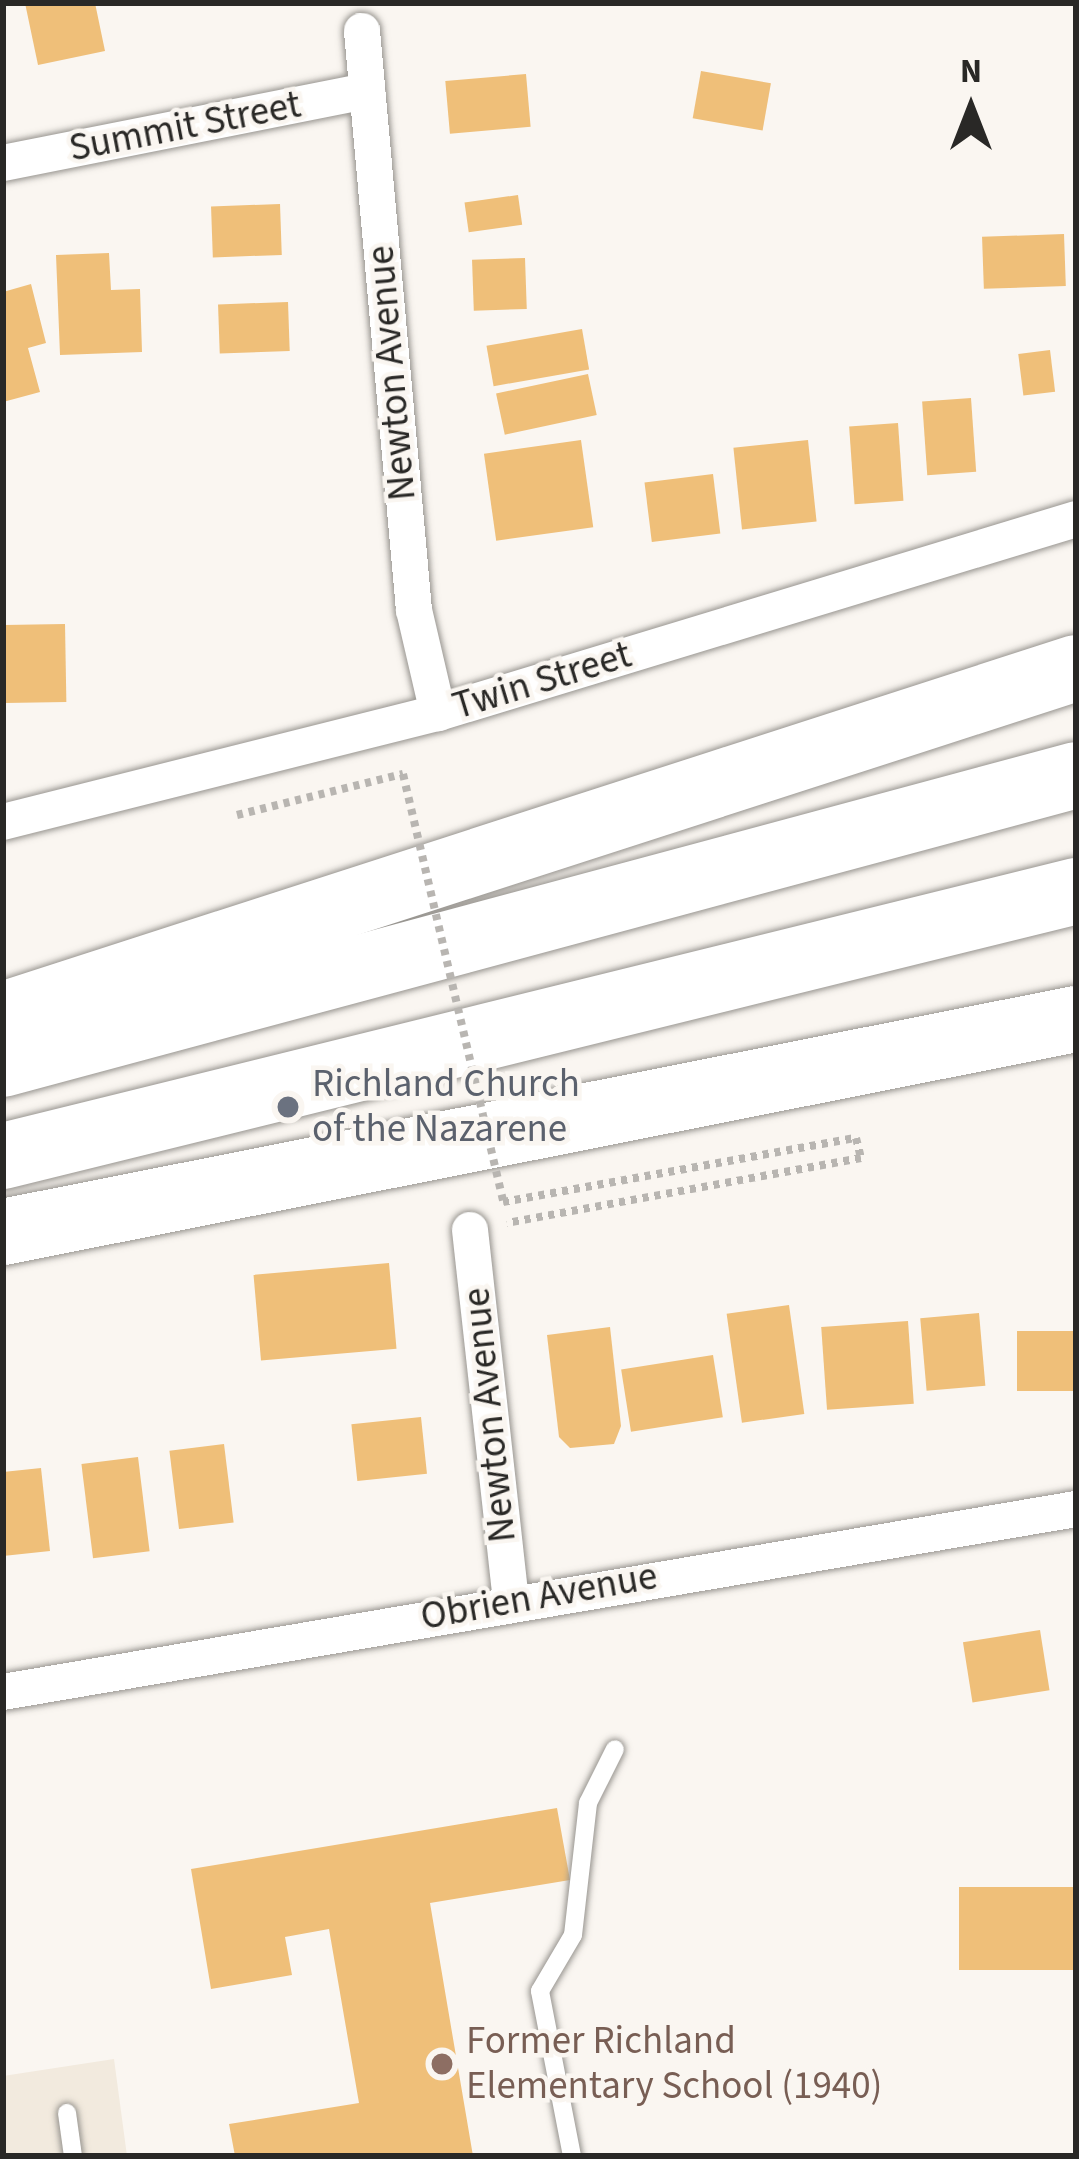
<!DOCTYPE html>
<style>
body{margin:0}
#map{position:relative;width:1079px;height:2159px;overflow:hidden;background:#faf6f1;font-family:"Source Sans 3",sans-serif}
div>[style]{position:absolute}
.built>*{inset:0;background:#f2eade}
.building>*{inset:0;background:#efbf79;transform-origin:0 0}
.path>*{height:8px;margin-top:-4px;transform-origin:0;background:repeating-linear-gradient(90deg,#b8b5b1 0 6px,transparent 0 12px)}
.roads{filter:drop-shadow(0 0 3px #989590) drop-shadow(0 0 3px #989590)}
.service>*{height:18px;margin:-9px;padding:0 9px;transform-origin:9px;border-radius:9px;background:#fff}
.minor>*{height:36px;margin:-18px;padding:0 18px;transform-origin:18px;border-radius:18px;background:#fff}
.motorway>*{height:66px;margin:-33px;padding:0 33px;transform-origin:33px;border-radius:33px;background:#fff}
.path-bridge>*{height:8px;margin-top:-4px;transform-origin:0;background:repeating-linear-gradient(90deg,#b8b5b1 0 6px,transparent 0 12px)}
.dots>*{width:33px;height:33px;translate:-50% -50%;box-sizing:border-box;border:6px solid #faf6f1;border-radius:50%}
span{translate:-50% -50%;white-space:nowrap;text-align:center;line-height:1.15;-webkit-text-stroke:9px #faf6f1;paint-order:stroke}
.street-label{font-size:39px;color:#292826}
.worship-label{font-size:39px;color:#5b616d}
.left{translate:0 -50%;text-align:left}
.education-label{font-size:39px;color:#785e54}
.frame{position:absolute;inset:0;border:6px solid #292826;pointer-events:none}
.north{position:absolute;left:911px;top:48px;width:120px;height:120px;-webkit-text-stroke:9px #faf6f1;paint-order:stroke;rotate:0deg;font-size:33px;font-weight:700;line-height:48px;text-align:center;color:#292826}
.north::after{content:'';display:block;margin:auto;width:42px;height:54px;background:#292826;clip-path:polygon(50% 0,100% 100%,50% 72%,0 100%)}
</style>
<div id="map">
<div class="built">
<i style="clip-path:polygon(114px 2059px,127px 2156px,3px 2156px,3px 2076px)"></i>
</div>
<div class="building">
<i style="clip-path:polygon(25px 3px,95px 3px,105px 51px,38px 65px)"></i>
<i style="left:701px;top:71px;width:71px;height:48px;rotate:10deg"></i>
<i style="left:526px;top:74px;width:53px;height:81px;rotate:85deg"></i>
<i style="left:518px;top:195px;width:30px;height:54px;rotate:82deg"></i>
<i style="left:280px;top:204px;width:51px;height:69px;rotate:88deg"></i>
<i style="left:1064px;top:234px;width:52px;height:82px;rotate:88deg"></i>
<i style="clip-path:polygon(109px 253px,111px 290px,140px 289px,142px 352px,60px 355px,56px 255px)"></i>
<i style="left:525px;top:258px;width:51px;height:53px;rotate:88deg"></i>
<i style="clip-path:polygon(31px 284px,46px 343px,28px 348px,40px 392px,3px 402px,3px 292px)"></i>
<i style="left:288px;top:302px;width:49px;height:70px;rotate:88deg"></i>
<i style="left:582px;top:329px;width:41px;height:97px;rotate:80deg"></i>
<i style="left:1050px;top:350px;width:42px;height:32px;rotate:83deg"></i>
<i style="left:588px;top:374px;width:42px;height:94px;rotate:78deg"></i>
<i style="left:971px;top:398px;width:74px;height:49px;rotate:86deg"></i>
<i style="left:898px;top:423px;width:78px;height:49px;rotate:86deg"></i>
<i style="left:581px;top:440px;width:88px;height:98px;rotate:82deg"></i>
<i style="left:808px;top:440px;width:82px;height:75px;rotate:84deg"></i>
<i style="left:713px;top:474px;width:60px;height:69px;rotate:83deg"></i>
<i style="left:65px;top:624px;width:78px;height:61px;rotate:89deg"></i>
<i style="left:389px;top:1263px;width:86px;height:136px;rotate:85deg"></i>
<i style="left:789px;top:1305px;width:110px;height:63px;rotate:82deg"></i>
<i style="left:979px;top:1313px;width:73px;height:59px;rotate:85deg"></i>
<i style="left:908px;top:1321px;width:83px;height:87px;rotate:86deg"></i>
<i style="clip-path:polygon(610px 1327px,621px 1426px,614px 1444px,570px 1448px,559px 1437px,547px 1335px)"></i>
<i style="left:1017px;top:1331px;width:59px;height:60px"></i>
<i style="left:713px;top:1355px;width:63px;height:93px;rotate:81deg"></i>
<i style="left:421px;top:1417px;width:57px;height:70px;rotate:84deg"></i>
<i style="left:224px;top:1444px;width:79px;height:55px;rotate:83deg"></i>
<i style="left:138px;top:1457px;width:95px;height:57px;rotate:83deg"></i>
<i style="clip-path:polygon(41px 1468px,50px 1551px,3px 1556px,3px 1472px)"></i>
<i style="left:1040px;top:1630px;width:61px;height:78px;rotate:81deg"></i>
<i style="clip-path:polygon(557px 1808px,570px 1880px,430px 1903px,473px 2156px,235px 2156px,229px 2124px,359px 2103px,329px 1929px,285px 1937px,292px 1975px,211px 1989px,191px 1869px)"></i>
<i style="left:1076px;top:1887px;width:83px;height:117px;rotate:90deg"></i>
</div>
<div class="path">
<i style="left:503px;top:1202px;width:359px;rotate:-10.3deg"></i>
<i style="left:856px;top:1138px;width:21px;rotate:76deg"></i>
<i style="left:861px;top:1158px;width:360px;rotate:169.6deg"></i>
</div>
<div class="roads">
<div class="service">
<i style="left:67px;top:2113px;width:43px;rotate:82.1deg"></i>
<i style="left:572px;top:2156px;width:168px;rotate:-101deg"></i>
<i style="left:540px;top:1991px;width:65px;rotate:-59.5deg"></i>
<i style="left:573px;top:1935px;width:133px;rotate:-83.5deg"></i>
<i style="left:588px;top:1803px;width:60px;rotate:-63.4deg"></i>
</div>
<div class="minor">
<i style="left:362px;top:31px;width:581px;rotate:84.87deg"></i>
<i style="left:414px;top:610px;width:106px;rotate:76.9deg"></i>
<i style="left:3px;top:163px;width:371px;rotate:-11.2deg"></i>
<i style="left:3px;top:822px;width:448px;rotate:-14.1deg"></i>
<i style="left:438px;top:713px;width:667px;rotate:-16.91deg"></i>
<i style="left:470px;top:1230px;width:373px;rotate:83.7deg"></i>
<i style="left:3px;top:1692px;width:1088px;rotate:-9.68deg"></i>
</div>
<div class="motorway">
<i style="left:3px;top:1015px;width:1128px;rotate:-17.92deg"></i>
<i style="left:3px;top:1064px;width:1111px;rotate:-15.07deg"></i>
<i style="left:3px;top:1156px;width:1105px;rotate:-13.87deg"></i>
<i style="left:3px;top:1232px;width:1094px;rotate:-11.23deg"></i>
</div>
</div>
<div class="path-bridge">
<i style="left:237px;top:815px;width:171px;rotate:-13.9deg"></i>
<i style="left:403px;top:774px;width:440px;rotate:76.8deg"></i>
</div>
<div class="dots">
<i style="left:288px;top:1107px;background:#6b7280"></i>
<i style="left:442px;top:2064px;background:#8d6e63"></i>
</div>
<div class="street-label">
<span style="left:185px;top:127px;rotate:-11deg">Summit Street</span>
<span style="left:392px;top:373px;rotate:-95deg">Newton Avenue</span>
<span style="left:542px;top:681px;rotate:-17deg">Twin Street</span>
<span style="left:490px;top:1415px;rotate:-96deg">Newton Avenue</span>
<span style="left:539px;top:1597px;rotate:-10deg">Obrien Avenue</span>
</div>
<div class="worship-label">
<span class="left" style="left:312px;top:1107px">Richland Church<br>of the Nazarene</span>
</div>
<div class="education-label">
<span class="left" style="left:466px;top:2064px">Former Richland<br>Elementary School (1940)</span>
</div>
<div class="frame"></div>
<div class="north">N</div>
</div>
